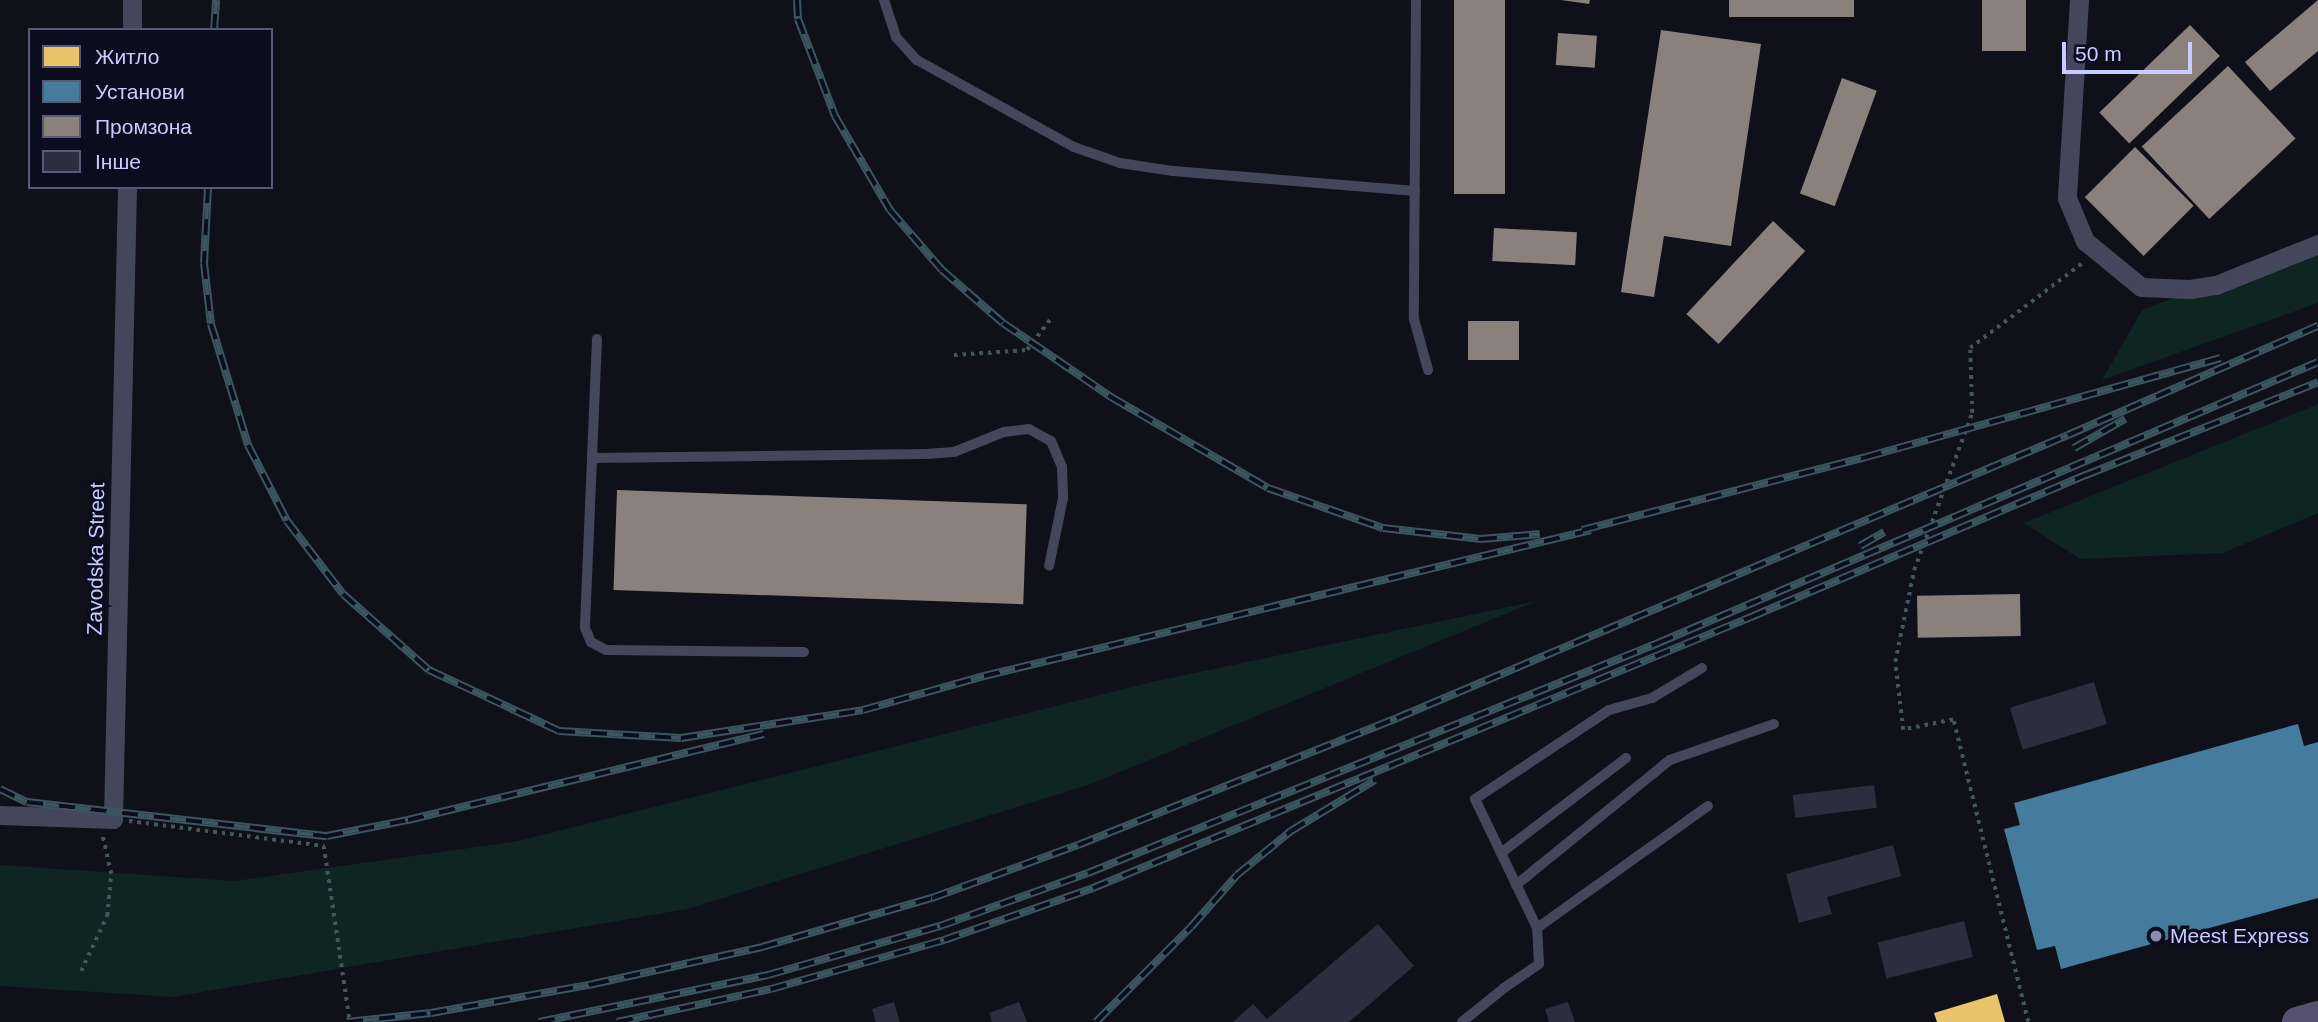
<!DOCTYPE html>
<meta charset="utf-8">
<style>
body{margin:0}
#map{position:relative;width:2318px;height:1022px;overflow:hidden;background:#0f101a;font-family:Arial,sans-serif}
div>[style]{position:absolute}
.green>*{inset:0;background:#0e2522}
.homes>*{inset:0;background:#e9c46a}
.public>*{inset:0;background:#457b9d}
.industry>*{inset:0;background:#8a817c;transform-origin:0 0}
.building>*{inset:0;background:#2c2d3e;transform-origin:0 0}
.path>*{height:3.5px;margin-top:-1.75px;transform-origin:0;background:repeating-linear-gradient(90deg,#43565e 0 3.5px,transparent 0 8.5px)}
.lane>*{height:10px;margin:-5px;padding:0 5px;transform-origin:5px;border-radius:5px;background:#44475b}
.street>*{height:19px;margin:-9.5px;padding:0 9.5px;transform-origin:9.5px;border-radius:9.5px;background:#44475b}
.primary>*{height:30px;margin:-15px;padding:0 15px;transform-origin:15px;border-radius:15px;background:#56516e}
.rail>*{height:8px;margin-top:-4px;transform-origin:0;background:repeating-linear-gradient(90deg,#0b0c1e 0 16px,#3a5660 0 32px);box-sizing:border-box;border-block:2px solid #3a5660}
.dots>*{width:19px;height:19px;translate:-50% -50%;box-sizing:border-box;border:4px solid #0b0c1e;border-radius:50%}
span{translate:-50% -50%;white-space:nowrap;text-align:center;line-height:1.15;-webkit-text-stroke:7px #0b0c1e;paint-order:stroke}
.street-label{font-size:21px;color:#c9ccff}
.poi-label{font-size:21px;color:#c9ccff}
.left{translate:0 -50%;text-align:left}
.legend{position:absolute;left:28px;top:28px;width:245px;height:161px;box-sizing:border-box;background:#0b0c1e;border:2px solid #575978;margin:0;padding:9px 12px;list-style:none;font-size:21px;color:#c9ccff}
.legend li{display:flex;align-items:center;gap:14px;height:35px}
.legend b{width:35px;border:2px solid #575978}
.scale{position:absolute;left:2062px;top:42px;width:130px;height:32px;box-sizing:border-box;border:4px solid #c9ccff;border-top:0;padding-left:9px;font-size:21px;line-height:24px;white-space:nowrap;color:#c9ccff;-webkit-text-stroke:5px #0b0c1e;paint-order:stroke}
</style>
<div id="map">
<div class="green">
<i style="clip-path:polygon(2318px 242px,2318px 303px,2102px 380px,2142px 310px)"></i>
<i style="clip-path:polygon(2318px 404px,2318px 513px,2223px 553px,2080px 559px,2024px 523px)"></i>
<i style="clip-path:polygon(1537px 601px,1088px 785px,687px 909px,173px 997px,0 986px,0 865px,234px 881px,518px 841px,1156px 681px)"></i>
</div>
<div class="homes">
<i style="clip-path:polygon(1997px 994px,2005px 1022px,1937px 1022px,1934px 1013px)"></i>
</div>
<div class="public">
<i style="clip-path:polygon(2298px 724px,2304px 746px,2318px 742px,2318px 898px,2061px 969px,2055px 946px,2037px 950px,2004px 829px,2020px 825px,2014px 803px)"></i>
</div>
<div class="industry">
<i style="left:1454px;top:0;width:51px;height:194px"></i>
<i style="clip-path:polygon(1561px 0,1590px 0,1589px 4px)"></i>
<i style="left:1729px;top:0;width:125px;height:17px"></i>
<i style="left:1982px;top:0;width:44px;height:51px"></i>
<i style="clip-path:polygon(2318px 0,2318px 51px,2270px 91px,2245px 62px)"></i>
<i style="left:2190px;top:25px;width:43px;height:126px;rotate:46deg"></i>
<i style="clip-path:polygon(1661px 30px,1761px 44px,1731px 246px,1664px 236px,1654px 297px,1621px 292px)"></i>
<i style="left:1558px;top:33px;width:39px;height:32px;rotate:4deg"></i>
<i style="left:2228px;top:66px;width:99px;height:118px;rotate:47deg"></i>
<i style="left:1842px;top:78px;width:37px;height:123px;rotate:20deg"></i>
<i style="left:2135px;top:147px;width:83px;height:71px;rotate:45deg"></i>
<i style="left:1773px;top:221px;width:44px;height:127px;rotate:43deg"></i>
<i style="left:1494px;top:228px;width:83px;height:33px;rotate:3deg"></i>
<i style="left:1468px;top:321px;width:51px;height:39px"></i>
<i style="left:617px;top:490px;width:410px;height:100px;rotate:2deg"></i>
<i style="left:2020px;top:594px;width:42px;height:103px;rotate:89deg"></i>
</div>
<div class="building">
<i style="left:2094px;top:682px;width:44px;height:88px;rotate:73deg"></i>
<i style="left:1874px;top:785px;width:23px;height:82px;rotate:83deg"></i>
<i style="clip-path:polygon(1893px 845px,1901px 876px,1827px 897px,1832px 914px,1799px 923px,1786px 874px)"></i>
<i style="left:1964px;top:921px;width:37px;height:89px;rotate:76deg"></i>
<i style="clip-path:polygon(1378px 924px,1414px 966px,1349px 1022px,1233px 1022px,1253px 1004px,1267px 1019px)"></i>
<i style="clip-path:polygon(894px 1002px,900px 1022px,876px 1022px,872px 1009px)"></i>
<i style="clip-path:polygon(1019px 1002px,1027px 1022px,992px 1022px,989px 1013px)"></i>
<i style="clip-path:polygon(1568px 1002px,1575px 1022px,1549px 1022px,1545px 1009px)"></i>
</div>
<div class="path">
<i style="left:954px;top:355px;width:73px;rotate:-3.9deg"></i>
<i style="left:1027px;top:350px;width:38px;rotate:-53deg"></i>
<i style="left:129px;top:821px;width:197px;rotate:7.3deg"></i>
<i style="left:324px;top:846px;width:178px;rotate:81.6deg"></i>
<i style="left:81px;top:971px;width:61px;rotate:-64.7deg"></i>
<i style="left:107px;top:916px;width:42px;rotate:-84.6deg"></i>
<i style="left:111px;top:874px;width:41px;rotate:-102.7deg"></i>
<i style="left:2028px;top:1022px;width:311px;rotate:-103.9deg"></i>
<i style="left:1953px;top:720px;width:51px;rotate:168.7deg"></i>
<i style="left:1903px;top:730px;width:68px;rotate:-96.7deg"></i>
<i style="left:1895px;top:662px;width:94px;rotate:-78.3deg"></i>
<i style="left:1914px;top:570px;width:167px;rotate:-69.7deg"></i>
<i style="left:1972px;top:413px;width:65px;rotate:-91.8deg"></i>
<i style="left:1970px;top:348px;width:144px;rotate:-37.1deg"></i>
</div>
<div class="lane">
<i style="left:884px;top:0;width:39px;rotate:72deg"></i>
<i style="left:896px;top:37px;width:31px;rotate:48deg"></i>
<i style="left:917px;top:60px;width:179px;rotate:29deg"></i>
<i style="left:1074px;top:147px;width:49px;rotate:19.2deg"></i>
<i style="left:1120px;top:163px;width:54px;rotate:8.6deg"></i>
<i style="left:1173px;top:171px;width:243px;rotate:4.7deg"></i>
<i style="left:1416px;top:0;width:319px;rotate:90.4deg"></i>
<i style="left:1414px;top:319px;width:53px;rotate:74.6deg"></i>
<i style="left:597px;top:339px;width:289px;rotate:92.4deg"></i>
<i style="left:585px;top:628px;width:15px;rotate:67deg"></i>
<i style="left:591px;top:642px;width:17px;rotate:28deg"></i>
<i style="left:606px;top:650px;width:198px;rotate:0.6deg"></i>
<i style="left:592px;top:458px;width:334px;rotate:-0.7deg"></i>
<i style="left:926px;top:454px;width:28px;rotate:-4deg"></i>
<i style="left:954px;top:452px;width:54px;rotate:-21.8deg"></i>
<i style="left:1004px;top:432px;width:25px;rotate:-7deg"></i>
<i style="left:1029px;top:429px;width:25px;rotate:29deg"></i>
<i style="left:1051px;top:441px;width:28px;rotate:67deg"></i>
<i style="left:1062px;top:467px;width:31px;rotate:88deg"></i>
<i style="left:1063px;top:498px;width:69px;rotate:101.6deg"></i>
<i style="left:1702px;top:668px;width:58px;rotate:149deg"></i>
<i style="left:1652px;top:698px;width:45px;rotate:164.4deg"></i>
<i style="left:1609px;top:710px;width:161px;rotate:146.4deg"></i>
<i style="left:1475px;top:799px;width:143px;rotate:64.3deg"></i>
<i style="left:1537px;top:928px;width:210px;rotate:-35.5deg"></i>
<i style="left:1501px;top:853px;width:157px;rotate:-37.2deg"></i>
<i style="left:1516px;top:885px;width:198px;rotate:-39.1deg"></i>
<i style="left:1670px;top:760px;width:110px;rotate:-19.1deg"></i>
<i style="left:1462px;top:1022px;width:54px;rotate:-39deg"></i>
<i style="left:1504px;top:988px;width:42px;rotate:-34.4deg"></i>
<i style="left:1539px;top:964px;width:36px;rotate:-93deg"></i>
</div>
<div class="street">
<i style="left:2079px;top:0;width:198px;rotate:93.5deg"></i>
<i style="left:2067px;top:198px;width:47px;rotate:67.3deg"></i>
<i style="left:2085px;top:241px;width:72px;rotate:39.4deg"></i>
<i style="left:2141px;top:287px;width:49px;rotate:2.3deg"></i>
<i style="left:2190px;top:289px;width:26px;rotate:-9deg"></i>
<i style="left:2216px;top:285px;width:110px;rotate:-21.9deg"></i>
<i style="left:132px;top:30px;width:30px;rotate:-90deg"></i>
<i style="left:0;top:815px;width:113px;rotate:2deg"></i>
<i style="left:113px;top:819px;width:632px;rotate:-88.73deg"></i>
</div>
<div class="primary">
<i style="left:2297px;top:1022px;width:22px;rotate:-16deg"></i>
</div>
<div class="rail">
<i style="left:797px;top:0;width:19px;rotate:87deg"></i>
<i style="left:798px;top:19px;width:104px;rotate:69.1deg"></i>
<i style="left:835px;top:116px;width:109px;rotate:59.7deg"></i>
<i style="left:890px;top:210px;width:79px;rotate:49.1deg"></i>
<i style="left:942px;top:270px;width:81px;rotate:41deg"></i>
<i style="left:1003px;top:323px;width:131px;rotate:34.4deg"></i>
<i style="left:1111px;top:397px;width:181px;rotate:30.1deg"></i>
<i style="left:1268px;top:488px;width:122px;rotate:19.2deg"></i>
<i style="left:1383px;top:528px;width:99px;rotate:6.4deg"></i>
<i style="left:1481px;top:539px;width:59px;rotate:-4.8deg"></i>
<i style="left:214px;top:30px;width:30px;rotate:-86deg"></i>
<i style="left:208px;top:187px;width:76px;rotate:93deg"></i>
<i style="left:204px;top:263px;width:61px;rotate:83.5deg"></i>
<i style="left:211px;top:324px;width:127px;rotate:73deg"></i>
<i style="left:248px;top:445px;width:85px;rotate:62.8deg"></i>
<i style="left:287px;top:521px;width:92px;rotate:52.5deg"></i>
<i style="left:343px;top:594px;width:115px;rotate:41.5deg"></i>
<i style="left:429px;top:670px;width:144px;rotate:25.1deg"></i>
<i style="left:559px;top:731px;width:122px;rotate:3.3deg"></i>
<i style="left:681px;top:738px;width:184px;rotate:-8.7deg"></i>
<i style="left:863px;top:710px;width:126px;rotate:-15.7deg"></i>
<i style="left:984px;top:676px;width:624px;rotate:-13.52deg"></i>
<i style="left:2074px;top:448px;width:59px;rotate:-29.6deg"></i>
<i style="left:1582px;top:530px;width:293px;rotate:-14.4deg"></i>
<i style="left:1866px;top:457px;width:368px;rotate:-15.6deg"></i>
<i style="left:1860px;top:546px;width:28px;rotate:-30deg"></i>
<i style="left:0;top:789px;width:30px;rotate:26deg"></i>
<i style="left:27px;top:802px;width:302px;rotate:6.5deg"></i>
<i style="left:327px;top:836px;width:83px;rotate:-11.2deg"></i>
<i style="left:408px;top:820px;width:366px;rotate:-13.6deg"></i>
<i style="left:347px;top:1022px;width:84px;rotate:-6.1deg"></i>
<i style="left:431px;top:1013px;width:165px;rotate:-10.1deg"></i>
<i style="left:593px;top:984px;width:173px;rotate:-12.3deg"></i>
<i style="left:762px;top:947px;width:177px;rotate:-16.1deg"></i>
<i style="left:932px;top:898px;width:155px;rotate:-20deg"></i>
<i style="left:1078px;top:845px;width:343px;rotate:-21.7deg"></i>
<i style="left:1397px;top:718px;width:728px;rotate:-22.87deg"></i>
<i style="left:2068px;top:435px;width:273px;rotate:-23.6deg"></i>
<i style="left:539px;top:1022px;width:234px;rotate:-11.6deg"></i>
<i style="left:768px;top:975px;width:179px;rotate:-15.9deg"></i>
<i style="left:940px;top:926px;width:157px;rotate:-19.7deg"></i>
<i style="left:1088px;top:873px;width:615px;rotate:-21.97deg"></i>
<i style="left:1658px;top:643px;width:717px;rotate:-23.06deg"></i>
<i style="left:617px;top:1022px;width:157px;rotate:-12.1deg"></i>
<i style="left:771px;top:989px;width:180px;rotate:-15.8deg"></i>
<i style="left:944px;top:940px;width:158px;rotate:-19.2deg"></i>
<i style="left:1093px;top:888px;width:712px;rotate:-22.38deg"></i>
<i style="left:1751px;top:617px;width:364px;rotate:-23deg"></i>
<i style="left:2086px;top:475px;width:250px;rotate:-21.8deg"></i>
<i style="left:1096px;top:1022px;width:134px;rotate:-45deg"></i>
<i style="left:1191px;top:927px;width:69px;rotate:-48.5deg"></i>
<i style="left:1237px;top:875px;width:70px;rotate:-39.2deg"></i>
<i style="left:1291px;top:831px;width:98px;rotate:-31.3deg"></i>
</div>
<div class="dots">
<i style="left:2156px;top:936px;background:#888aaf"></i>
</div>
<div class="street-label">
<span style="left:96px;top:559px;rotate:-89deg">Zavodska Street</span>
</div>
<div class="poi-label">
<span class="left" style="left:2170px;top:936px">Meest Express</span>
</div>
<ul class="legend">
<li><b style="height:19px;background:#e9c46a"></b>Житло</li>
<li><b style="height:19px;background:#457b9d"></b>Установи</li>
<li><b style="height:19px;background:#8a817c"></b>Промзона</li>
<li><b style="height:19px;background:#2c2d3e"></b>Інше</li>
</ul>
<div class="scale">50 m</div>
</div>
